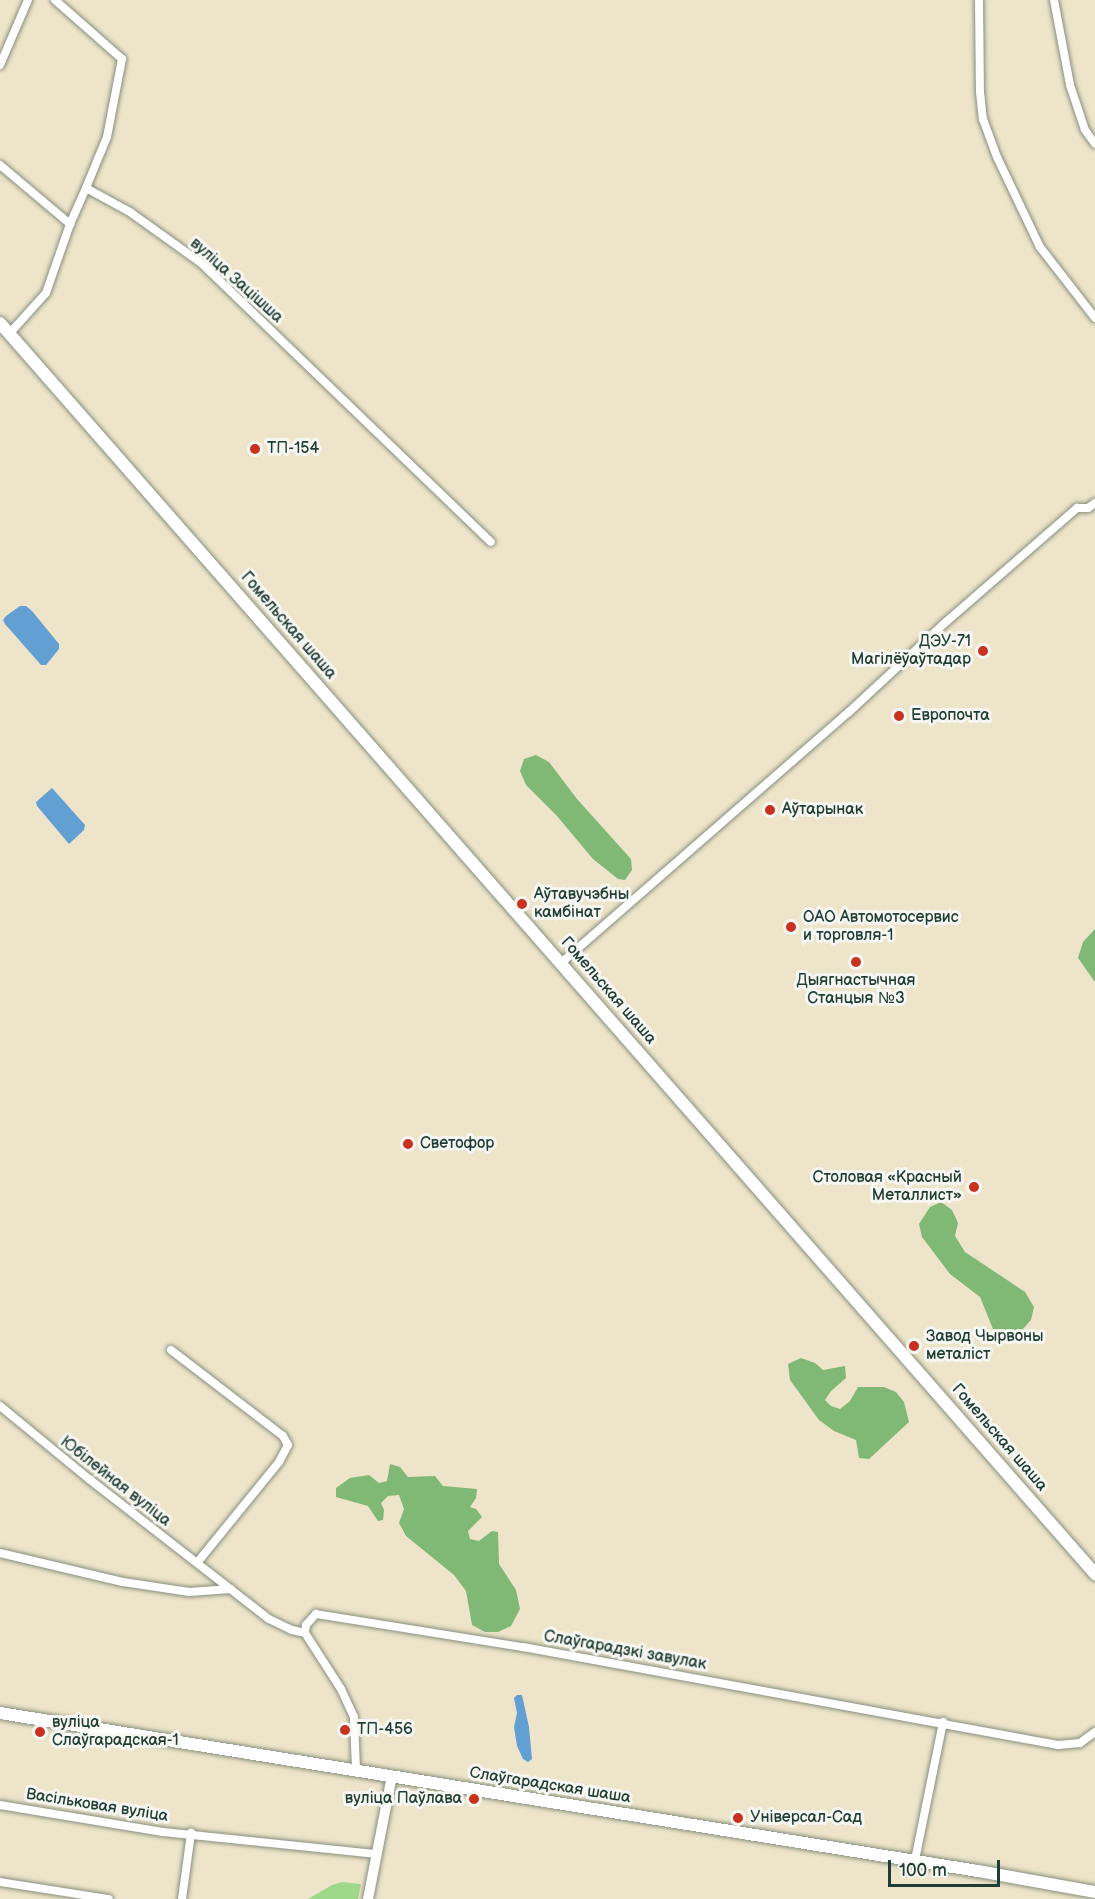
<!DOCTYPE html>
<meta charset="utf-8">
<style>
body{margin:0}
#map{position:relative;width:1095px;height:1899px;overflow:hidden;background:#eee4ca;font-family:"Balsamiq Sans",sans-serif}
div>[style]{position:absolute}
.green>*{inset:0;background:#a0d88a}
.forest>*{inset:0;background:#80b876}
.water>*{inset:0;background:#62a0d4}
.roads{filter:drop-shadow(0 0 2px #86907f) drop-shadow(0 0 2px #86907f)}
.street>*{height:8px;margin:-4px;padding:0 4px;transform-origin:4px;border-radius:4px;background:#fff}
.secondary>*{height:10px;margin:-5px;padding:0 5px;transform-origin:5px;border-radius:5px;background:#fff}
.primary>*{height:12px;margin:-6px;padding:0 6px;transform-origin:6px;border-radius:6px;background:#fff}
.dots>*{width:16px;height:16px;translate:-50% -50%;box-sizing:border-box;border:3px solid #f6f6f2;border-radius:50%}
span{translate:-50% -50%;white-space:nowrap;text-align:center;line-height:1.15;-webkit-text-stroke:6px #f6f6f2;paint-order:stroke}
.street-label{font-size:16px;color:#1f3d34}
.poi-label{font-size:16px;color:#1f3d34}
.left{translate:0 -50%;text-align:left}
.right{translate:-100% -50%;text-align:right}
.scale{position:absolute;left:888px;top:1860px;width:112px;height:27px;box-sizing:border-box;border:3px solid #1f3d34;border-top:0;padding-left:8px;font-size:18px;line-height:21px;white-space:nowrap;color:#1f3d34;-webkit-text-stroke:4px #f6f6f2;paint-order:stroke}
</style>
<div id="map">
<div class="green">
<i style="clip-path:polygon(342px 1882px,361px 1884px,358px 1899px,308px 1899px,332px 1885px)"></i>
</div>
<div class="forest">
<i style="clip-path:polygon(536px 755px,549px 762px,577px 799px,631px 859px,632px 870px,625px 880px,618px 879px,593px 859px,557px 816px,526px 785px,520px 771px,524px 759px)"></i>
<i style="clip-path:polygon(1095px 929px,1095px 982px,1078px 958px,1083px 942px)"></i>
<i style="clip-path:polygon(941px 1202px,952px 1210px,958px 1223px,955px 1236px,965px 1252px,1025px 1292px,1034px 1307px,1031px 1320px,1022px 1330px,1008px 1337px,993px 1329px,980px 1297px,950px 1274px,922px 1237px,919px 1224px,930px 1207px)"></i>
<i style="clip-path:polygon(801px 1358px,815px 1363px,823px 1370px,845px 1366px,846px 1378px,831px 1391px,825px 1400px,831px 1406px,840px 1409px,850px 1401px,858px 1387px,884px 1387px,896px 1392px,904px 1402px,909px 1422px,869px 1459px,859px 1458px,856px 1440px,834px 1431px,819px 1420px,790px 1380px,788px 1364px)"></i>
<i style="clip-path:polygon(390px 1464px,400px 1467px,408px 1477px,435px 1476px,443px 1486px,477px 1489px,476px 1498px,470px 1507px,476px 1509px,482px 1517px,468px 1531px,470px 1539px,479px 1541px,492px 1531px,498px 1532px,499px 1564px,516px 1590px,520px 1609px,511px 1626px,498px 1632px,485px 1632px,472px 1625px,466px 1591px,454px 1575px,406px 1536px,399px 1523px,404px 1509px,399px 1495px,388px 1496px,381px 1503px,384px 1510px,383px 1520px,378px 1521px,368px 1506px,336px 1497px,336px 1488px,350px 1478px,369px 1475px,379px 1483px,387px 1481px)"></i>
</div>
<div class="water">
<i style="clip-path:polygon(20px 606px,26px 606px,32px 611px,59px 644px,59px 649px,46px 665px,41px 665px,5px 624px,3px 620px,6px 616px)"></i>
<i style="clip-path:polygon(52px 788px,85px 825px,84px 830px,69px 844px,37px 806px,36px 802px)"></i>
<i style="clip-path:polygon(517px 1695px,522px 1695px,529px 1727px,532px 1759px,528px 1762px,523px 1759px,517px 1746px,514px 1727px,517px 1713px,514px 1698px)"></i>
</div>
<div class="roads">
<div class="street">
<i style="left:55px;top:0;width:89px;rotate:41.4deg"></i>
<i style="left:122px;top:59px;width:79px;rotate:100.9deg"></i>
<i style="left:107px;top:137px;width:55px;rotate:112.4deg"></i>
<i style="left:86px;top:188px;width:50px;rotate:28.6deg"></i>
<i style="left:130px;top:212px;width:87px;rotate:35.7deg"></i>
<i style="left:201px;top:263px;width:402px;rotate:43.9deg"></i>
<i style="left:979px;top:0;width:92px;rotate:89.4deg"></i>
<i style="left:980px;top:92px;width:27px;rotate:84deg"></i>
<i style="left:983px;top:119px;width:40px;rotate:69.8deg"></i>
<i style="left:997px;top:157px;width:100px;rotate:64.5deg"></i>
<i style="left:1040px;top:247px;width:90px;rotate:52.2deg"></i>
<i style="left:1054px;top:0;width:86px;rotate:79.3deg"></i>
<i style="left:1070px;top:85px;width:47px;rotate:71.6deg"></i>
<i style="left:1085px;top:130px;width:17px;rotate:54deg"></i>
<i style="left:0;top:65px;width:71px;rotate:-66.7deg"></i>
<i style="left:0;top:165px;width:92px;rotate:40.1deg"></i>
<i style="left:9px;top:334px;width:55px;rotate:-47.9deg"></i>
<i style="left:46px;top:293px;width:73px;rotate:-70.8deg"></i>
<i style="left:70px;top:224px;width:39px;rotate:-66deg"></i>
<i style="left:561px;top:963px;width:382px;rotate:-41.1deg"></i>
<i style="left:849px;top:712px;width:132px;rotate:-42.9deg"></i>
<i style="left:946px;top:622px;width:174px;rotate:-41deg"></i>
<i style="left:1077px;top:508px;width:11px"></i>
<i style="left:1088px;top:508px;width:9px;rotate:-36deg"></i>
<i style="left:171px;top:1350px;width:141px;rotate:37.5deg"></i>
<i style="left:283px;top:1436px;width:10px;rotate:61deg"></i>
<i style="left:288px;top:1445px;width:19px;rotate:118deg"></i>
<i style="left:279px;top:1462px;width:130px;rotate:129.1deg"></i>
<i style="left:0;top:1406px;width:115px;rotate:39.4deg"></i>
<i style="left:89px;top:1479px;width:228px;rotate:37.9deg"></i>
<i style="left:269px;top:1619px;width:25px;rotate:26deg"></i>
<i style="left:292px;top:1630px;width:13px;rotate:13deg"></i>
<i style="left:0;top:1553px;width:126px;rotate:13.3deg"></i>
<i style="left:123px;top:1582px;width:67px;rotate:8.6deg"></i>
<i style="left:189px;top:1592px;width:42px;rotate:-4.1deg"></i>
<i style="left:356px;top:1770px;width:53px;rotate:-92.2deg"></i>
<i style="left:354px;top:1717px;width:31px;rotate:-115deg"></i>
<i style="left:341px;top:1689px;width:67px;rotate:-122.7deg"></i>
<i style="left:305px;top:1633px;width:8px;rotate:-83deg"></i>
<i style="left:306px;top:1625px;width:15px;rotate:-48deg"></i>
<i style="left:316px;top:1614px;width:210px;rotate:9.1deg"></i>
<i style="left:523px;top:1647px;width:544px;rotate:10.38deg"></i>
<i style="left:1058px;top:1745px;width:22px;rotate:-5deg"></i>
<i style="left:1080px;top:1743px;width:19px;rotate:-36deg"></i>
<i style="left:0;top:1805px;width:165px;rotate:9.4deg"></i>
<i style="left:163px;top:1832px;width:213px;rotate:5.9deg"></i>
<i style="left:915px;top:1860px;width:141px;rotate:-78.5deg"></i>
<i style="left:0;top:1882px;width:110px;rotate:8.9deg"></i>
<i style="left:182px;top:1899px;width:67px;rotate:-82.2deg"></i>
</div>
<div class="secondary">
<i style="left:368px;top:1899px;width:125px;rotate:-79deg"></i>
</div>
<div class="primary">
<i style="left:0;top:323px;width:1663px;rotate:48.8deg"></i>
<i style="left:0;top:1713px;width:991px;rotate:9.18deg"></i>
<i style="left:978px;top:1871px;width:119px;rotate:10.2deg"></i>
</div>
</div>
<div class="dots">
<i style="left:255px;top:449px;background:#c8321e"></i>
<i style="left:983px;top:651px;background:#c8321e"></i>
<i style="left:899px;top:716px;background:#c8321e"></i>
<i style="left:770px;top:810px;background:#c8321e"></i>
<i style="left:522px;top:904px;background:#c8321e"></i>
<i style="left:791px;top:927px;background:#c8321e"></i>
<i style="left:856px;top:962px;background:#c8321e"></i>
<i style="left:408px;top:1144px;background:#c8321e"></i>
<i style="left:974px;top:1187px;background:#c8321e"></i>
<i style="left:914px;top:1346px;background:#c8321e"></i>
<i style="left:345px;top:1730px;background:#c8321e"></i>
<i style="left:40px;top:1732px;background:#c8321e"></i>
<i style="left:474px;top:1799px;background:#c8321e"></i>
<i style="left:738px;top:1818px;background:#c8321e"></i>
</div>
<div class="street-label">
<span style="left:236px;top:281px;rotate:42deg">вуліца Зацішша</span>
<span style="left:288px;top:626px;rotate:49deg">Гомельская шаша</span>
<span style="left:608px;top:991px;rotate:49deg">Гомельская шаша</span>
<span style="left:999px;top:1438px;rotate:49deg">Гомельская шаша</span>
<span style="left:115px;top:1482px;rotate:38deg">Юбілейная вуліца</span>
<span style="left:625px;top:1651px;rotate:10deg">Слаўгарадзкі завулак</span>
<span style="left:550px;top:1786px;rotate:9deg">Слаўгарадская шаша</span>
<span style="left:97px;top:1806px;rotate:9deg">Васільковая вуліца</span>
</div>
<div class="poi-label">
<span class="left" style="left:267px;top:449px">ТП-154</span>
<span class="right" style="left:971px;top:651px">ДЭУ-71<br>Магілёўаўтадар</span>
<span class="left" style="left:911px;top:716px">Европочта</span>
<span class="left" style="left:782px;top:810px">Аўтарынак</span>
<span class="left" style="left:534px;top:904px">Аўтавучэбны<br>камбінат</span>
<span class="left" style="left:803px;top:927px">ОАО Автомотосервис<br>и торговля-1</span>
<span style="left:856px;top:990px">Дыягнастычная<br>Станцыя №3</span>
<span class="left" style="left:420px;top:1144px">Светофор</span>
<span class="right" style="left:962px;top:1187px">Столовая «Красный<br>Металлист»</span>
<span class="left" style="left:926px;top:1346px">Завод Чырвоны<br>металіст</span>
<span class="left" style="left:52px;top:1732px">вуліца<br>Слаўгарадская-1</span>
<span class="left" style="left:357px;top:1730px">ТП-456</span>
<span class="right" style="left:462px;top:1799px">вуліца Паўлава</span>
<span class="left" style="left:750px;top:1818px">Універсал-Сад</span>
</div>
<div class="scale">100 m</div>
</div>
